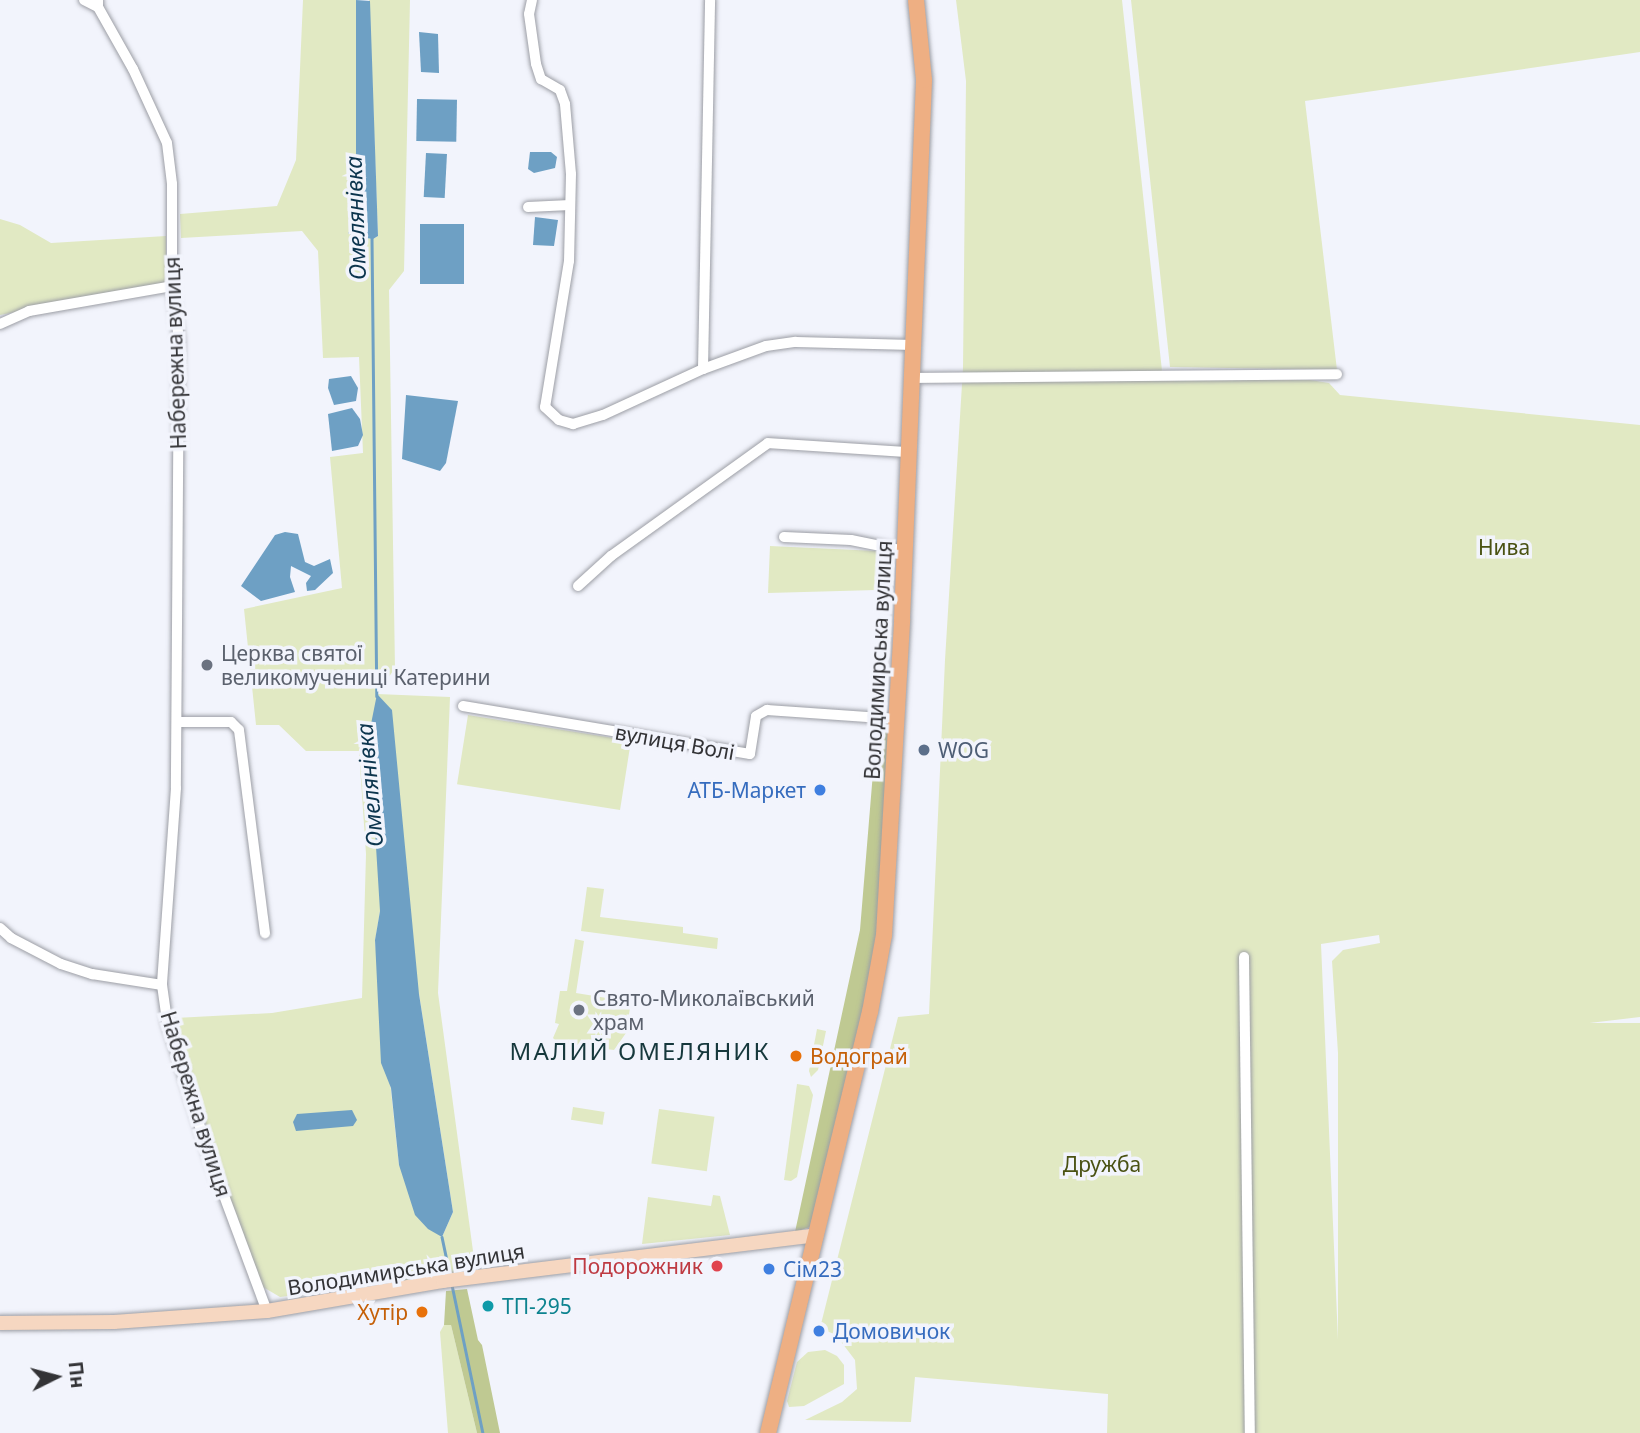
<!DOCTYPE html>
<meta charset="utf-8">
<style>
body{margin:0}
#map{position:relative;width:1640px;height:1433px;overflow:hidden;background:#f2f4fc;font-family:"Noto Sans",sans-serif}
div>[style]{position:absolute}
.green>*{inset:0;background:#e1e9c3;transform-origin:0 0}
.forest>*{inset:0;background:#bfc992}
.water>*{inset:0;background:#6ea0c4;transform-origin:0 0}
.stream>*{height:2.5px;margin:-1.25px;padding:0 1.25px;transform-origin:1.25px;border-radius:1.25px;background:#6ea0c4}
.roads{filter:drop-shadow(0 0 2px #9c9ea5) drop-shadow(0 0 2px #9c9ea5)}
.street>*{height:10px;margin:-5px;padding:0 5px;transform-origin:5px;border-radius:5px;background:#fff}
.secondary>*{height:14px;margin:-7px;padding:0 7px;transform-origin:7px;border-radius:7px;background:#f6d7c1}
.primary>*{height:16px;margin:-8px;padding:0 8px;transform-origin:8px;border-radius:8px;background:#eeaf83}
.dots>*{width:19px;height:19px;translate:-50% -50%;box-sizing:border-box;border:4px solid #f2f4fc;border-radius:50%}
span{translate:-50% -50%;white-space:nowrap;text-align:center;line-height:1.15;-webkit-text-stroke:7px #f2f4fc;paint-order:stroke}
.street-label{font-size:21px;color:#333336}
.park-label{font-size:21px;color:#4a5213}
.worship-label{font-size:21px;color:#5b616d}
.left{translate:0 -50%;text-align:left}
.service-label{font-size:21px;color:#4e5e75}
.shop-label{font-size:21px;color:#366cbe}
.right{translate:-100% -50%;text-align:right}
.food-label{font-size:21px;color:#c56008}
.health-label{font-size:21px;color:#be3a42}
.culture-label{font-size:21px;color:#0d838f}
.water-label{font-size:23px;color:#0c354e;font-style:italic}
.quarter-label{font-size:24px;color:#16383c;letter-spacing:2px}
.north{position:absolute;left:21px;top:1342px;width:70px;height:70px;-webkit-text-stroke:5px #f2f4fc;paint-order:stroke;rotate:84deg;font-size:19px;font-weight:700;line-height:28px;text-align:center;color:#333336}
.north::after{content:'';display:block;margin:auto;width:24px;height:32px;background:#333336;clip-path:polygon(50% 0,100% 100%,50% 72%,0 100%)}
</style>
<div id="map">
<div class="green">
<i style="clip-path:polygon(evenodd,303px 0,356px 0,356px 205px,354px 229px,349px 233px,353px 236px,373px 239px,378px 236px,369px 0,410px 0,404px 271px,389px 290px,395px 668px,377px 694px,450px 697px,438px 993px,476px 1273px,280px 1297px,263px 1287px,216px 1159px,175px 1018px,272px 1013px,362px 998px,366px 854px,359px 751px,306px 751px,279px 725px,256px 725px,244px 609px,342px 588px,330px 457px,363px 453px,359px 357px,323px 358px,318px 251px,302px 231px,181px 238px,180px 214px,277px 206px,296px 160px,303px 0,380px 911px,419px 994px,453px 1212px,442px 1237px,399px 1165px,375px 941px,380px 911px)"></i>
<i style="clip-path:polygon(956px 0,1122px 0,1163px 380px,1310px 380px,1329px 383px,1340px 395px,1640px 425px,1640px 1017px,1338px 1053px,1332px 961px,1343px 950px,1380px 943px,1379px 935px,1321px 944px,1342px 1433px,1107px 1433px,1108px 1394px,915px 1377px,911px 1422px,805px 1420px,842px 1402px,857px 1389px,855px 1360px,836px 1335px,820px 1328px,898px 1017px,929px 1014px,945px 660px,963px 368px,966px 81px)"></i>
<i style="clip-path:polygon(1131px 0,1640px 0,1640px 52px,1305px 101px,1337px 370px,1170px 367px)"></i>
<i style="clip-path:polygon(0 219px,20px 225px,51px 243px,166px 236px,166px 283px,0 315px)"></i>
<i style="clip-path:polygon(770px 546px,877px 551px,876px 590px,768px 593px)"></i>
<i style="left:468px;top:715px;width:165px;height:70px;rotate:9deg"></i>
<i style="clip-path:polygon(587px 887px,604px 889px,600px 917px,683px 927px,683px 933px,718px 938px,717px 949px,581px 931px)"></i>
<i style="clip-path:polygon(575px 939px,584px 941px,576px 993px,631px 1002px,626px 1033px,614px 1050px,558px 1043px,553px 1038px,559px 1024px,555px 1023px,560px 991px,567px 991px)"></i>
<i style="left:1640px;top:1023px;width:410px;height:302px;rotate:90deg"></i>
<i style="clip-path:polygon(817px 1029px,826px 1031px,818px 1070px,811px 1077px,809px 1071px)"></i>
<i style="clip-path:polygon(797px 1084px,809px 1086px,813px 1095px,797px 1177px,791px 1181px,784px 1180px)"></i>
<i style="left:573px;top:1107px;width:32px;height:13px;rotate:9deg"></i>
<i style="left:659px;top:1109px;width:56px;height:55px;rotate:8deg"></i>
<i style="clip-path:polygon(713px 1195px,720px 1196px,730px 1235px,642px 1244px,648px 1197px,711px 1206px)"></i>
<i style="clip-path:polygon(444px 1325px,451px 1325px,477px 1433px,448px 1433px,440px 1332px)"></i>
<i style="clip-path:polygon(825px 1350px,837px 1356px,844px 1365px,844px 1384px,804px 1406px,789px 1407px,787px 1401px,797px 1362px,808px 1352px)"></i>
</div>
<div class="forest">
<i style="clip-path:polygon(877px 724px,891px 725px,878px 935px,859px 1029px,810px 1227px,795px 1232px,860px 930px)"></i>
<i style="clip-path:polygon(467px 1289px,478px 1340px,482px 1345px,500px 1433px,477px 1433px,451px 1325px,444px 1325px,446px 1291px)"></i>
</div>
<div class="water">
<i style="clip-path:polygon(356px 0,370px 1px,378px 236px,373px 239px,353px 236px,348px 233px,354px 228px,356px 205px)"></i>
<i style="clip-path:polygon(419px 32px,438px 34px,439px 73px,421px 72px)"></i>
<i style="left:417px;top:99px;width:40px;height:42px;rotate:1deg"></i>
<i style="clip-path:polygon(530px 152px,551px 152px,557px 157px,555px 168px,534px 173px,528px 169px)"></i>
<i style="left:426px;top:153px;width:21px;height:44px;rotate:3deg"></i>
<i style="clip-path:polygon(535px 217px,558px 220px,554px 246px,533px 245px)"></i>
<i style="left:420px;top:224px;width:44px;height:60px"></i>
<i style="clip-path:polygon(351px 376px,358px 388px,356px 401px,334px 405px,328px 388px,329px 379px)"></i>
<i style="clip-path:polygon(406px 395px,458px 401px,446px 463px,440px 471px,402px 459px)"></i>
<i style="clip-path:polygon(352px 408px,360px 419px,363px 435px,358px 446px,332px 451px,328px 414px)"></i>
<i style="clip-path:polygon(285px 532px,298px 534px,305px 562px,314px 566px,330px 559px,333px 573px,315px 590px,307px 591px,306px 583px,311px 576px,291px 566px,290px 577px,295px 592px,261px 601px,241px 586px,275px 535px)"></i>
<i style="clip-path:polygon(377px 694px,392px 710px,419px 994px,453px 1212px,442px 1237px,428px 1229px,415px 1215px,399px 1165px,391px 1088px,381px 1063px,375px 940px,380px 911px,369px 734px)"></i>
<i style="clip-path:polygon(352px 1110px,357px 1120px,353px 1126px,296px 1131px,293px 1122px,297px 1114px)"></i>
</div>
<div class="stream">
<i style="left:372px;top:238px;width:458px;rotate:89.4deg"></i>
<i style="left:442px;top:1237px;width:39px;rotate:78deg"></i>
<i style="left:452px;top:1285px;width:151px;rotate:78.2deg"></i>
</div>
<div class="roads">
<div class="street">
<i style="left:84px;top:0;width:16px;rotate:27deg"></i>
<i style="left:98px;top:0;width:7px;rotate:90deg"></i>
<i style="left:98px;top:7px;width:71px;rotate:60.6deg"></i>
<i style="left:133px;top:69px;width:81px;rotate:65.3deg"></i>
<i style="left:167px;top:143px;width:41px;rotate:83deg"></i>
<i style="left:172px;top:184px;width:102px;rotate:90deg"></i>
<i style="left:172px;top:286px;width:53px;rotate:82.5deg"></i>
<i style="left:179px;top:339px;width:449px;rotate:90.4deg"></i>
<i style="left:176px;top:788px;width:197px;rotate:94.1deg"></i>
<i style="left:162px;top:985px;width:37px;rotate:82deg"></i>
<i style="left:167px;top:1022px;width:143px;rotate:72.5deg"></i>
<i style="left:210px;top:1158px;width:163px;rotate:69.6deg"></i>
<i style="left:532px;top:0;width:14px;rotate:102deg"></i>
<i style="left:529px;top:14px;width:50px;rotate:82deg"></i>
<i style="left:536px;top:64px;width:16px;rotate:72deg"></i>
<i style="left:541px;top:79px;width:22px;rotate:30deg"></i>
<i style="left:560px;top:90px;width:15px;rotate:70deg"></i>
<i style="left:565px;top:104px;width:70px;rotate:85.1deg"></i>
<i style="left:571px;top:174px;width:87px;rotate:91.3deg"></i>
<i style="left:569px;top:261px;width:148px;rotate:99.3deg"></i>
<i style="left:545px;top:407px;width:19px;rotate:43deg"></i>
<i style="left:559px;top:420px;width:15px;rotate:16deg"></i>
<i style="left:573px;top:424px;width:31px;rotate:-17deg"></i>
<i style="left:603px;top:415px;width:110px;rotate:-24.7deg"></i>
<i style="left:703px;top:369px;width:67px;rotate:-20.1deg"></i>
<i style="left:766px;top:346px;width:30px;rotate:-8deg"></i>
<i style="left:796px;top:342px;width:117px;rotate:1.5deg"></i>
<i style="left:528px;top:207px;width:42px;rotate:-2.7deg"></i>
<i style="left:0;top:324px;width:32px;rotate:-24deg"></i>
<i style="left:29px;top:311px;width:145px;rotate:-9.9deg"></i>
<i style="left:703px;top:369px;width:369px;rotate:-88.9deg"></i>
<i style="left:912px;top:378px;width:425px;rotate:-0.5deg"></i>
<i style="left:784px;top:537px;width:67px;rotate:2.6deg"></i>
<i style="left:851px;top:540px;width:55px;rotate:11.5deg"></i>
<i style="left:578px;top:586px;width:45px;rotate:-42.3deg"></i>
<i style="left:611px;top:556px;width:193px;rotate:-35.7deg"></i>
<i style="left:768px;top:443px;width:141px;rotate:3.7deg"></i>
<i style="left:463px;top:706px;width:291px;rotate:9.5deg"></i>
<i style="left:750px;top:754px;width:38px;rotate:-81deg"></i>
<i style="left:756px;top:716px;width:13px;rotate:-29deg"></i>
<i style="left:767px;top:710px;width:129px;rotate:4deg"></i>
<i style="left:177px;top:722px;width:54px"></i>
<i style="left:231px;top:722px;width:11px;rotate:45deg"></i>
<i style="left:239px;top:730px;width:205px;rotate:82.7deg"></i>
<i style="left:0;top:928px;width:15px;rotate:42deg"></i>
<i style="left:11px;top:938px;width:56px;rotate:27.5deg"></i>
<i style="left:61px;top:964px;width:33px;rotate:18deg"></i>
<i style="left:92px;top:974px;width:71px;rotate:8.9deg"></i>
<i style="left:1244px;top:957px;width:476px;rotate:89.3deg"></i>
</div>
<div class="secondary">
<i style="left:0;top:1323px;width:114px;rotate:-0.5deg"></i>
<i style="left:114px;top:1322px;width:153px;rotate:-4.1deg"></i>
<i style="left:267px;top:1311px;width:179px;rotate:-9.7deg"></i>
<i style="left:443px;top:1281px;width:376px;rotate:-7deg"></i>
</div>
<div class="primary">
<i style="left:768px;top:1433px;width:433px;rotate:-76.4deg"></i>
<i style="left:870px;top:1012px;width:78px;rotate:-79.7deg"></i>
<i style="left:884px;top:935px;width:317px;rotate:-86.7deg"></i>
<i style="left:902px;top:619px;width:539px;rotate:-87.66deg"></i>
<i style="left:924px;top:80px;width:80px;rotate:-95.7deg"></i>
</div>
</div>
<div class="dots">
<i style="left:207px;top:665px;background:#6b7280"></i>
<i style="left:924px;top:750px;background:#5c6f8a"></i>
<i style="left:820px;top:790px;background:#3f7fe0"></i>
<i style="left:579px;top:1010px;background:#6b7280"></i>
<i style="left:796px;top:1056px;background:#e8710a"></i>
<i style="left:717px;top:1266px;background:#e0444e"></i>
<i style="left:769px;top:1269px;background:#3f7fe0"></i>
<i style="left:488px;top:1306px;background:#0f9aa8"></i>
<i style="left:422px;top:1312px;background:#e8710a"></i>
<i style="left:819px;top:1331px;background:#3f7fe0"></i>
</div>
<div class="street-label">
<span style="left:175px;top:353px;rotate:-92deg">Набережна вулиця</span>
<span style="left:878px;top:660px;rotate:-87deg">Володимирська вулиця</span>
<span style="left:675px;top:742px;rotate:10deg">вулиця Волі</span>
<span style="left:196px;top:1104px;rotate:73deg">Набережна вулиця</span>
<span style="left:406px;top:1269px;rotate:-9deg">Володимирська вулиця</span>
</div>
<div class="park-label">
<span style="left:1504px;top:547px">Нива</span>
<span style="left:1102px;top:1164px">Дружба</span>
</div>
<div class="worship-label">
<span class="left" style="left:221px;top:665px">Церква святої<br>великомучениці Катерини</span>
<span class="left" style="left:593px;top:1010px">Свято-Миколаївський<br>храм</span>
</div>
<div class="service-label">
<span class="left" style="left:938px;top:750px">WOG</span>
</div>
<div class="shop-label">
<span class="right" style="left:806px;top:790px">АТБ-Маркет</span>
<span class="left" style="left:783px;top:1269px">Сім23</span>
<span class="left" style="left:833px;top:1331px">Домовичок</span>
</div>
<div class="food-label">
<span class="left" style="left:810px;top:1056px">Водограй</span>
<span class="right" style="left:408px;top:1312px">Хутір</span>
</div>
<div class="health-label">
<span class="right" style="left:703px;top:1266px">Подорожник</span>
</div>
<div class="culture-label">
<span class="left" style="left:502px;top:1306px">ТП-295</span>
</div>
<div class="water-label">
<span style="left:355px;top:218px;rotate:-92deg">Омелянівка</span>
<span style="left:369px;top:785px;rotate:-95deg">Омелянівка</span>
</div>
<div class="quarter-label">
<span style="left:640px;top:1051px">МАЛИЙ ОМЕЛЯНИК</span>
</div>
<div class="north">Пн</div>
</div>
